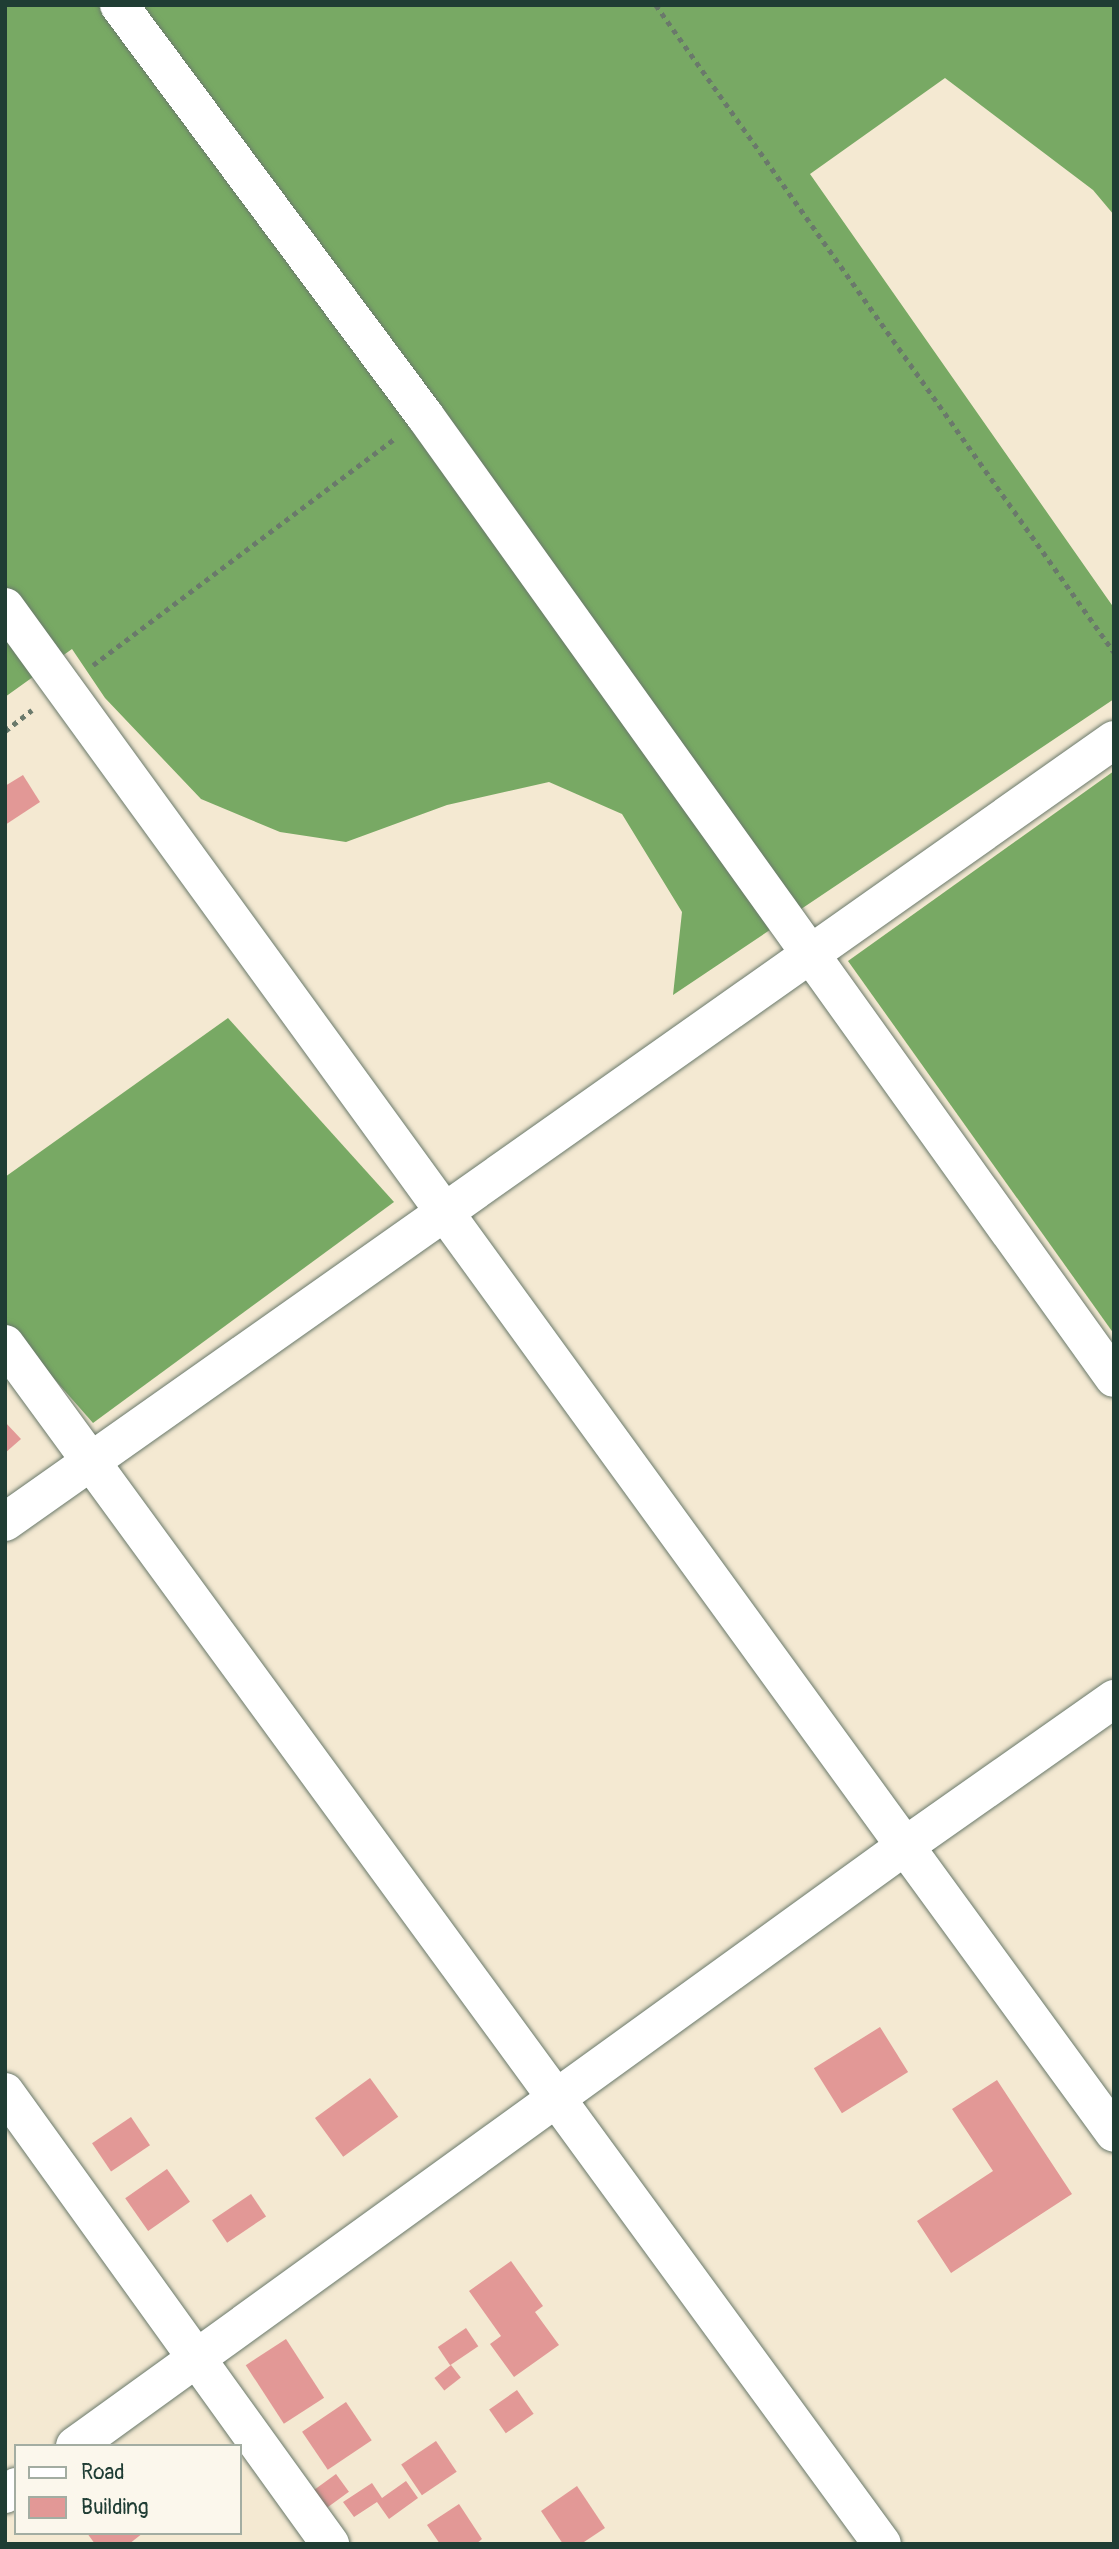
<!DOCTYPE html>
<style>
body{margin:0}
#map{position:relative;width:1119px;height:2549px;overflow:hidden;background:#f4e9d2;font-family:Pangolin,sans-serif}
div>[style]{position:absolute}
.forest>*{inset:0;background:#78a964}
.building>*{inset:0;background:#e29896;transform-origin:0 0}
.path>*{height:4.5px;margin-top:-2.25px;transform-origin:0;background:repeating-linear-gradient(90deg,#6a796b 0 5px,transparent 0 10px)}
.roads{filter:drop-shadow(0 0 2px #6a796b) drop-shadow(0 0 2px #6a796b)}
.street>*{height:38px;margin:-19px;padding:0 19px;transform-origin:19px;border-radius:19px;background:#fff}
span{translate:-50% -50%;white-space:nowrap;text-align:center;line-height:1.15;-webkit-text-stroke:5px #fbf7ec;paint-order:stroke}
.frame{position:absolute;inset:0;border:7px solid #1f3d34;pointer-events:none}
.legend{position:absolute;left:14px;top:2444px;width:228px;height:91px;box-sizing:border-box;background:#fbf7ec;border:2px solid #a3ada2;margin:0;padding:9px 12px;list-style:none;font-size:21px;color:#1f3d34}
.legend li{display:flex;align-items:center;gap:14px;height:35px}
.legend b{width:35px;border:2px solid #a3ada2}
</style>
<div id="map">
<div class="forest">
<i style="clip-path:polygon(5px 5px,1114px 5px,1114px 215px,1093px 190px,945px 78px,810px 174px,1114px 608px,1114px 699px,673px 995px,682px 912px,622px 814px,549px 782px,447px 805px,346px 842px,280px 832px,201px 799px,105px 698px,72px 649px,5px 697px)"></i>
<i style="clip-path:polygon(1114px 771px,1114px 1334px,848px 961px)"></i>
<i style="clip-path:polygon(228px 1018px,394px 1202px,93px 1423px,5px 1323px,5px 1177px)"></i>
</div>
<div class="building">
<i style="clip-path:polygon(23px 775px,40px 802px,5px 825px,5px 786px)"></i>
<i style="clip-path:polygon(5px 1422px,21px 1439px,5px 1453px)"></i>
<i style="left:880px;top:2027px;width:53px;height:78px;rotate:58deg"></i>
<i style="left:370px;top:2078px;width:48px;height:68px;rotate:54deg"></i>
<i style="clip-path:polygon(997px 2080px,1072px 2194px,951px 2273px,917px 2221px,993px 2171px,952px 2109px)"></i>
<i style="left:131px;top:2117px;width:34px;height:47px;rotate:56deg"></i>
<i style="left:167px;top:2169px;width:40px;height:51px;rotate:55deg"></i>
<i style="left:251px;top:2194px;width:27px;height:47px;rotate:56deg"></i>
<i style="clip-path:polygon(511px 2261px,543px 2306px,535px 2312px,559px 2345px,514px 2377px,490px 2344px,501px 2336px,469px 2291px)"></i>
<i style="left:466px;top:2328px;width:22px;height:34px;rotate:56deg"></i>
<i style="left:286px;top:2339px;width:70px;height:48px;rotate:57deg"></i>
<i style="left:451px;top:2365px;width:16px;height:21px;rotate:52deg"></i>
<i style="left:517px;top:2390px;width:29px;height:34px;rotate:55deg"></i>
<i style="left:346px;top:2402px;width:46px;height:53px;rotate:56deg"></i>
<i style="left:436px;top:2441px;width:37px;height:42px;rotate:56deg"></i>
<i style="left:336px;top:2474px;width:22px;height:28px;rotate:54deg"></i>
<i style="clip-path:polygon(406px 2481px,418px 2498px,389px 2519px,377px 2502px,354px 2517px,343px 2502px,372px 2483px,382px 2498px)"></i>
<i style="clip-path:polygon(577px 2486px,605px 2528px,581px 2544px,563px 2544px,541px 2511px)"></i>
<i style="clip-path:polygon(459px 2504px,482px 2539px,476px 2544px,440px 2544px,427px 2525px)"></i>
<i style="clip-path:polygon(87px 2533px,143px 2533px,129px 2544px,95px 2544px)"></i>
</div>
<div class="path">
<i style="left:656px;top:5px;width:793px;rotate:54.71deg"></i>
<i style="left:93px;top:665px;width:376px;rotate:-36.9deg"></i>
<i style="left:5px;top:731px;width:34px;rotate:-38deg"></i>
</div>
<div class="roads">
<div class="street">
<i style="left:119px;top:5px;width:512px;rotate:53.33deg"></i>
<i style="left:425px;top:416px;width:1183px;rotate:54.39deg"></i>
<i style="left:5px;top:607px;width:1531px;rotate:54.01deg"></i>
<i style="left:905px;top:1846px;width:256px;rotate:-35.1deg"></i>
<i style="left:5px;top:1344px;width:1486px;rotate:53.84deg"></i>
<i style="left:5px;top:1522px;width:1357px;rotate:-35.19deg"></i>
<i style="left:5px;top:2092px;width:557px;rotate:54.28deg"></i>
<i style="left:75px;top:2446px;width:1024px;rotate:-35.86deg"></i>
<i style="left:905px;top:1846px;width:355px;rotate:53.9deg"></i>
<i style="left:5px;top:2494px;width:13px;rotate:-32deg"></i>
</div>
</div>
<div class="frame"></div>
<ul class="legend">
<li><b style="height:9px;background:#fff"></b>Road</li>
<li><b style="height:19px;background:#e29896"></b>Building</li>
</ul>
</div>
